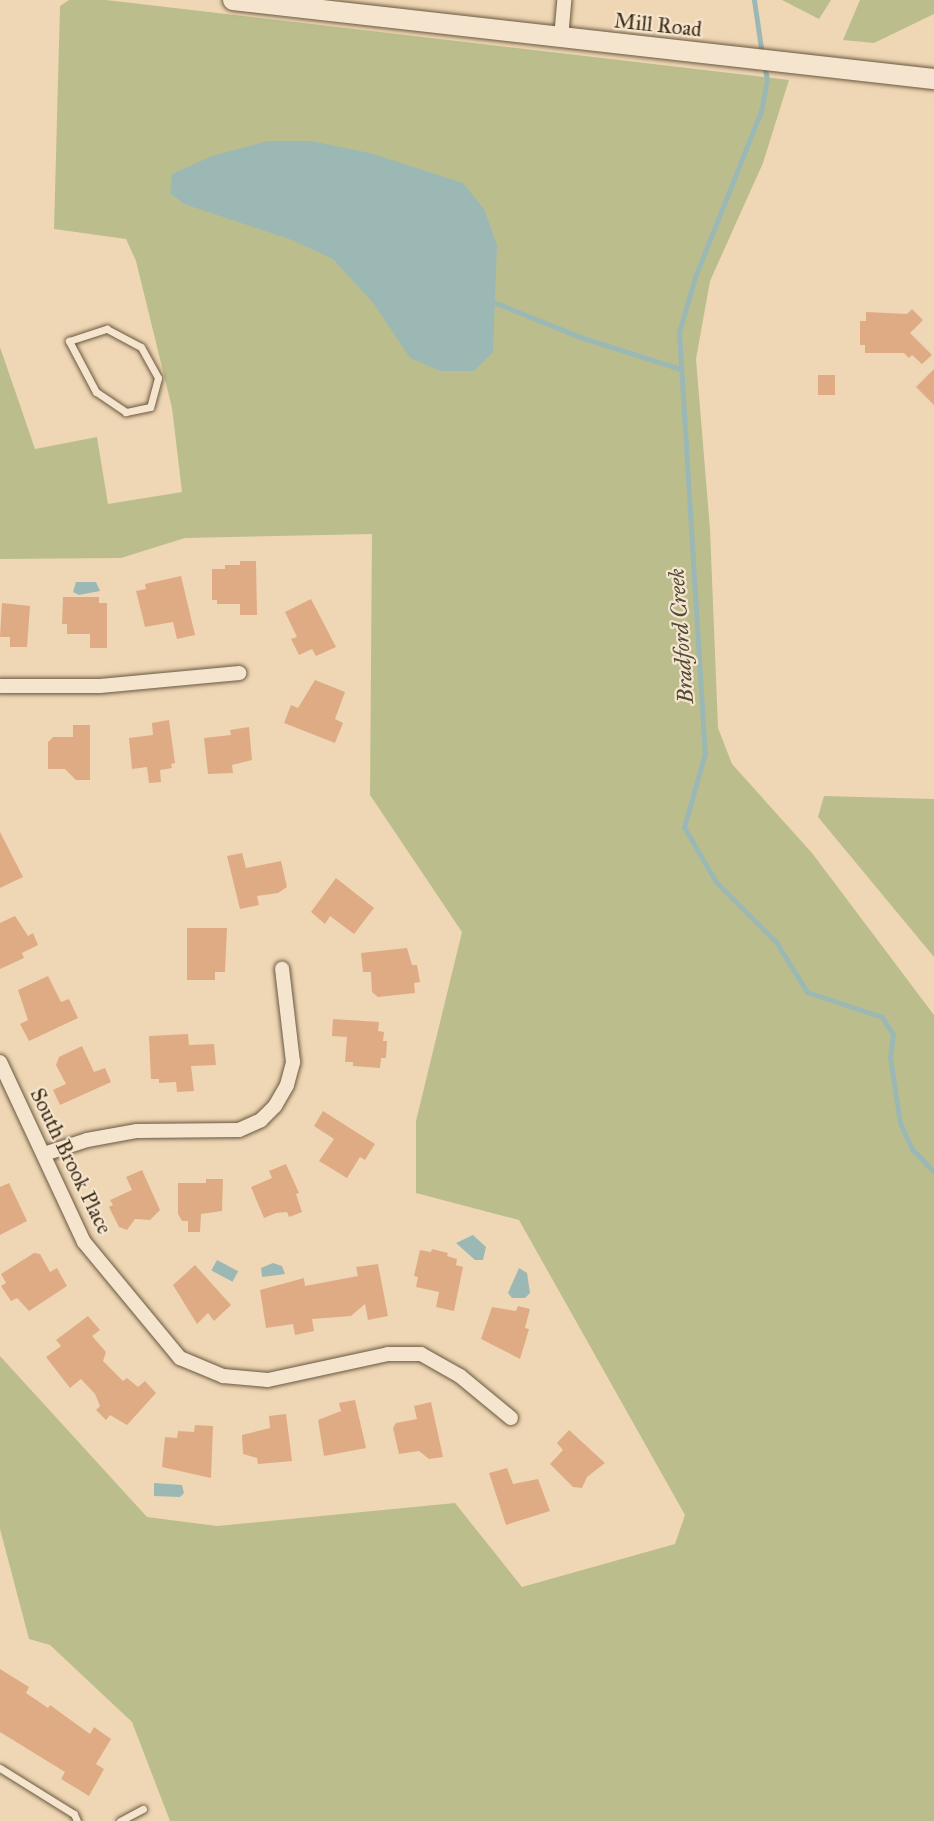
<!DOCTYPE html>
<style>
body{margin:0}
#map{position:relative;width:934px;height:1821px;overflow:hidden;background:#efd7b5;font-family:"IM FELL Great Primer",serif}
div>[style]{position:absolute}
.green>*{inset:0;background:#bbbe8c}
.water>*{inset:0;background:#9cb8b5;transform-origin:0 0}
.stream>*{height:5px;margin:-2.5px;padding:0 2.5px;transform-origin:2.5px;border-radius:2.5px;background:#9cb8b5}
.building>*{inset:0;background:#dfab84;transform-origin:0 0}
.roads{filter:drop-shadow(0 0 2px #6a583f) drop-shadow(0 0 2px #6a583f)}
.lane>*{height:7px;margin:-3.5px;padding:0 3.5px;transform-origin:3.5px;border-radius:3.5px;background:#f5e5cf}
.street>*{height:14px;margin:-7px;padding:0 7px;transform-origin:7px;border-radius:7px;background:#f5e5cf}
.secondary>*{height:20px;margin:-10px;padding:0 10px;transform-origin:10px;border-radius:10px;background:#f5e5cf}
span{translate:-50% -50%;white-space:nowrap;text-align:center;line-height:1.15;-webkit-text-stroke:4.5px #f5e5cf;paint-order:stroke}
.street-label{font-size:21px;color:#3e2e18}
.water-label{font-size:22px;color:#514a37;font-style:italic}
</style>
<div id="map">
<div class="green">
<i style="clip-path:polygon(69px 0,106px 0,789px 80px,763px 163px,710px 281px,696px 359px,710px 529px,718px 728px,732px 764px,812px 853px,934px 1015px,934px 1821px,170px 1821px,132px 1722px,50px 1645px,29px 1639px,0 1529px,0 1356px,147px 1517px,217px 1526px,455px 1503px,522px 1587px,675px 1544px,685px 1515px,519px 1220px,416px 1193px,416px 1121px,462px 932px,370px 795px,372px 534px,185px 538px,121px 558px,0 559px,0 347px,35px 449px,97px 437px,108px 504px,182px 492px,172px 408px,136px 261px,126px 239px,54px 229px,60px 6px)"></i>
<i style="clip-path:polygon(782px 0,831px 0,819px 19px)"></i>
<i style="clip-path:polygon(860px 0,934px 0,934px 14px,874px 43px,843px 40px)"></i>
<i style="clip-path:polygon(824px 796px,934px 799px,934px 957px,818px 817px)"></i>
</div>
<div class="water">
<i style="clip-path:polygon(268px 141px,311px 141px,370px 153px,463px 183px,484px 209px,497px 245px,493px 352px,474px 371px,440px 371px,410px 358px,374px 304px,333px 259px,292px 240px,184px 204px,170px 193px,172px 174px,212px 156px)"></i>
<i style="clip-path:polygon(76px 582px,96px 582px,100px 591px,79px 595px,73px 592px)"></i>
<i style="clip-path:polygon(473px 1235px,486px 1247px,483px 1260px,475px 1260px,456px 1243px)"></i>
<i style="left:217px;top:1260px;width:24px;height:12px;rotate:28deg"></i>
<i style="clip-path:polygon(273px 1263px,282px 1266px,285px 1274px,262px 1277px,261px 1268px)"></i>
<i style="clip-path:polygon(519px 1268px,527px 1273px,530px 1293px,525px 1298px,512px 1298px,508px 1293px)"></i>
<i style="clip-path:polygon(154px 1483px,182px 1485px,184px 1493px,180px 1497px,154px 1496px)"></i>
</div>
<div class="stream">
<i style="left:754px;top:0;width:56px;rotate:81.7deg"></i>
<i style="left:764px;top:64px;width:16px;rotate:79deg"></i>
<i style="left:767px;top:80px;width:32px;rotate:101deg"></i>
<i style="left:761px;top:111px;width:175px;rotate:111.7deg"></i>
<i style="left:696px;top:274px;width:60px;rotate:106.3deg"></i>
<i style="left:679px;top:332px;width:422px;rotate:86.5deg"></i>
<i style="left:705px;top:753px;width:77px;rotate:105.8deg"></i>
<i style="left:684px;top:827px;width:64px;rotate:59.8deg"></i>
<i style="left:716px;top:882px;width:85px;rotate:45deg"></i>
<i style="left:776px;top:942px;width:59px;rotate:58.2deg"></i>
<i style="left:807px;top:992px;width:79px;rotate:18.4deg"></i>
<i style="left:882px;top:1017px;width:20px;rotate:57deg"></i>
<i style="left:893px;top:1034px;width:23px;rotate:97deg"></i>
<i style="left:890px;top:1057px;width:67px;rotate:81.4deg"></i>
<i style="left:900px;top:1123px;width:29px;rotate:65deg"></i>
<i style="left:912px;top:1149px;width:32px;rotate:46deg"></i>
<i style="left:496px;top:303px;width:91px;rotate:22deg"></i>
<i style="left:580px;top:337px;width:106px;rotate:17.6deg"></i>
</div>
<div class="building">
<i style="clip-path:polygon(912px 309px,923px 320px,910px 333px,932px 355px,922px 364px,912px 355px,909px 358px,904px 353px,865px 353px,865px 345px,860px 345px,860px 321px,866px 321px,866px 312px,907px 314px)"></i>
<i style="clip-path:polygon(934px 369px,934px 405px,916px 387px)"></i>
<i style="left:818px;top:375px;width:17px;height:20px"></i>
<i style="clip-path:polygon(240px 561px,256px 561px,257px 615px,240px 615px,240px 604px,217px 604px,217px 600px,212px 600px,212px 569px,225px 569px,225px 565px,240px 565px)"></i>
<i style="clip-path:polygon(181px 576px,195px 635px,177px 639px,173px 622px,145px 627px,136px 591px,146px 589px,145px 584px)"></i>
<i style="clip-path:polygon(63px 597px,99px 597px,99px 603px,107px 603px,107px 648px,90px 648px,90px 634px,67px 634px,67px 624px,62px 624px)"></i>
<i style="clip-path:polygon(311px 599px,336px 647px,316px 656px,312px 649px,299px 655px,291px 639px,297px 637px,285px 612px)"></i>
<i style="clip-path:polygon(2px 603px,30px 606px,27px 647px,10px 647px,10px 637px,0 637px)"></i>
<i style="clip-path:polygon(315px 680px,345px 692px,335px 719px,343px 723px,335px 743px,284px 723px,291px 705px,298px 708px)"></i>
<i style="clip-path:polygon(169px 720px,175px 763px,171px 764px,172px 768px,160px 770px,161px 782px,149px 783px,147px 767px,132px 769px,129px 738px,153px 735px,152px 723px)"></i>
<i style="clip-path:polygon(73px 725px,90px 725px,90px 780px,76px 780px,65px 769px,48px 769px,48px 742px,53px 737px,73px 737px)"></i>
<i style="clip-path:polygon(249px 727px,252px 760px,232px 765px,233px 773px,208px 774px,204px 738px,231px 735px,230px 730px)"></i>
<i style="clip-path:polygon(0 832px,23px 877px,0 888px)"></i>
<i style="clip-path:polygon(242px 853px,246px 868px,281px 861px,287px 887px,278px 893px,257px 896px,259px 905px,240px 909px,227px 856px)"></i>
<i style="clip-path:polygon(336px 878px,374px 908px,354px 934px,330px 916px,325px 924px,311px 912px)"></i>
<i style="clip-path:polygon(15px 916px,28px 936px,33px 933px,38px 945px,22px 953px,24px 958px,0 969px,0 923px)"></i>
<i style="clip-path:polygon(187px 928px,227px 928px,225px 972px,215px 972px,215px 980px,187px 980px)"></i>
<i style="clip-path:polygon(407px 948px,412px 965px,417px 965px,420px 982px,414px 983px,415px 993px,378px 997px,372px 992px,371px 972px,363px 972px,361px 953px)"></i>
<i style="clip-path:polygon(48px 976px,61px 1002px,69px 999px,78px 1018px,29px 1041px,20px 1024px,28px 1020px,18px 990px)"></i>
<i style="clip-path:polygon(333px 1019px,379px 1022px,378px 1031px,384px 1032px,383px 1041px,387px 1041px,386px 1058px,381px 1058px,380px 1068px,353px 1066px,353px 1062px,345px 1062px,347px 1037px,332px 1036px)"></i>
<i style="clip-path:polygon(188px 1034px,189px 1045px,214px 1044px,216px 1065px,191px 1066px,194px 1091px,177px 1092px,176px 1082px,159px 1083px,159px 1079px,151px 1079px,149px 1036px)"></i>
<i style="clip-path:polygon(82px 1046px,94px 1072px,105px 1068px,111px 1082px,60px 1105px,53px 1090px,66px 1084px,56px 1065px,59px 1057px)"></i>
<i style="clip-path:polygon(323px 1111px,375px 1144px,365px 1160px,360px 1157px,347px 1178px,319px 1161px,334px 1139px,314px 1126px)"></i>
<i style="clip-path:polygon(286px 1164px,299px 1193px,296px 1194px,302px 1212px,289px 1217px,287px 1212px,276px 1213px,264px 1218px,251px 1187px,272px 1178px,269px 1171px)"></i>
<i style="clip-path:polygon(142px 1170px,160px 1210px,150px 1220px,135px 1219px,127px 1230px,119px 1227px,109px 1207px,113px 1205px,110px 1200px,132px 1190px,126px 1177px)"></i>
<i style="clip-path:polygon(206px 1179px,223px 1179px,222px 1211px,201px 1214px,200px 1232px,188px 1232px,188px 1221px,182px 1221px,178px 1214px,178px 1183px,206px 1183px)"></i>
<i style="clip-path:polygon(9px 1183px,27px 1221px,0 1235px,0 1187px)"></i>
<i style="clip-path:polygon(432px 1249px,448px 1253px,447px 1256px,457px 1259px,456px 1265px,463px 1267px,454px 1311px,436px 1307px,439px 1292px,416px 1287px,418px 1277px,414px 1276px,420px 1250px,431px 1252px)"></i>
<i style="clip-path:polygon(34px 1253px,40px 1254px,50px 1272px,57px 1268px,67px 1286px,29px 1311px,17px 1298px,11px 1301px,1px 1286px,6px 1283px,1px 1274px)"></i>
<i style="clip-path:polygon(378px 1264px,388px 1316px,368px 1320px,365px 1304px,351px 1316px,312px 1319px,314px 1331px,295px 1335px,293px 1324px,266px 1328px,260px 1290px,304px 1278px,305px 1286px,358px 1276px,356px 1267px)"></i>
<i style="clip-path:polygon(195px 1265px,231px 1305px,214px 1321px,208px 1313px,197px 1324px,173px 1285px)"></i>
<i style="clip-path:polygon(518px 1306px,530px 1309px,525px 1328px,529px 1329px,520px 1359px,481px 1339px,492px 1307px,516px 1311px)"></i>
<i style="clip-path:polygon(88px 1316px,100px 1330px,92px 1336px,106px 1352px,103px 1361px,123px 1381px,127px 1378px,138px 1387px,145px 1381px,156px 1393px,127px 1425px,110px 1415px,106px 1420px,96px 1410px,100px 1406px,95px 1394px,81px 1379px,70px 1388px,46px 1357px,61px 1346px,56px 1340px)"></i>
<i style="clip-path:polygon(355px 1400px,366px 1448px,324px 1456px,318px 1420px,341px 1411px,339px 1403px)"></i>
<i style="clip-path:polygon(431px 1402px,443px 1457px,429px 1459px,419px 1451px,399px 1454px,393px 1428px,396px 1423px,417px 1419px,414px 1406px)"></i>
<i style="clip-path:polygon(286px 1414px,292px 1461px,258px 1464px,257px 1458px,243px 1454px,242px 1435px,270px 1428px,269px 1416px)"></i>
<i style="clip-path:polygon(195px 1425px,213px 1426px,211px 1478px,162px 1467px,165px 1437px,177px 1438px,178px 1431px,194px 1432px)"></i>
<i style="clip-path:polygon(569px 1430px,605px 1463px,587px 1477px,582px 1488px,573px 1487px,550px 1464px,563px 1450px,557px 1443px)"></i>
<i style="clip-path:polygon(507px 1468px,513px 1484px,538px 1479px,550px 1511px,506px 1525px,489px 1473px)"></i>
<i style="clip-path:polygon(0 1669px,29px 1687px,26px 1693px,48px 1708px,50px 1705px,90px 1734px,94px 1727px,111px 1739px,96px 1764px,104px 1769px,89px 1796px,61px 1779px,65px 1772px,0 1732px)"></i>
</div>
<div class="roads">
<div class="lane">
<i style="left:107px;top:329px;width:38px;rotate:28deg"></i>
<i style="left:141px;top:347px;width:35px;rotate:61deg"></i>
<i style="left:158px;top:378px;width:30px;rotate:105deg"></i>
<i style="left:150px;top:407px;width:25px;rotate:168deg"></i>
<i style="left:126px;top:412px;width:36px;rotate:-146deg"></i>
<i style="left:96px;top:392px;width:58px;rotate:-117.9deg"></i>
<i style="left:69px;top:341px;width:40px;rotate:-18deg"></i>
<i style="left:0;top:1768px;width:87px;rotate:31.9deg"></i>
<i style="left:74px;top:1814px;width:8px;rotate:67deg"></i>
<i style="left:120px;top:1821px;width:26px;rotate:-28deg"></i>
</div>
<div class="street">
<i style="left:561px;top:38px;width:38px;rotate:-85deg"></i>
<i style="left:0;top:686px;width:100px"></i>
<i style="left:100px;top:686px;width:140px;rotate:-5.3deg"></i>
<i style="left:0;top:1062px;width:199px;rotate:65deg"></i>
<i style="left:84px;top:1242px;width:151px;rotate:50.4deg"></i>
<i style="left:180px;top:1358px;width:47px;rotate:22.7deg"></i>
<i style="left:223px;top:1376px;width:45px;rotate:5.1deg"></i>
<i style="left:268px;top:1380px;width:123px;rotate:-12.2deg"></i>
<i style="left:388px;top:1354px;width:33px"></i>
<i style="left:421px;top:1354px;width:45px;rotate:29.4deg"></i>
<i style="left:460px;top:1376px;width:66px;rotate:39.5deg"></i>
<i style="left:44px;top:1154px;width:45px;rotate:-18deg"></i>
<i style="left:87px;top:1140px;width:51px;rotate:-10.2deg"></i>
<i style="left:137px;top:1131px;width:102px;rotate:-0.6deg"></i>
<i style="left:239px;top:1130px;width:24px;rotate:-24deg"></i>
<i style="left:261px;top:1120px;width:20px;rotate:-45deg"></i>
<i style="left:275px;top:1106px;width:24px;rotate:-60deg"></i>
<i style="left:287px;top:1085px;width:24px;rotate:-75deg"></i>
<i style="left:293px;top:1062px;width:94px;rotate:-96.7deg"></i>
</div>
<div class="secondary">
<i style="left:233px;top:0;width:705px;rotate:6.43deg"></i>
</div>
</div>
<div class="street-label">
<span style="left:658px;top:25px;rotate:6deg">Mill Road</span>
<span style="left:71px;top:1161px;rotate:64deg">South Brook Place</span>
</div>
<div class="water-label">
<span style="left:681px;top:636px;rotate:-94deg">Bradford Creek</span>
</div>
</div>
